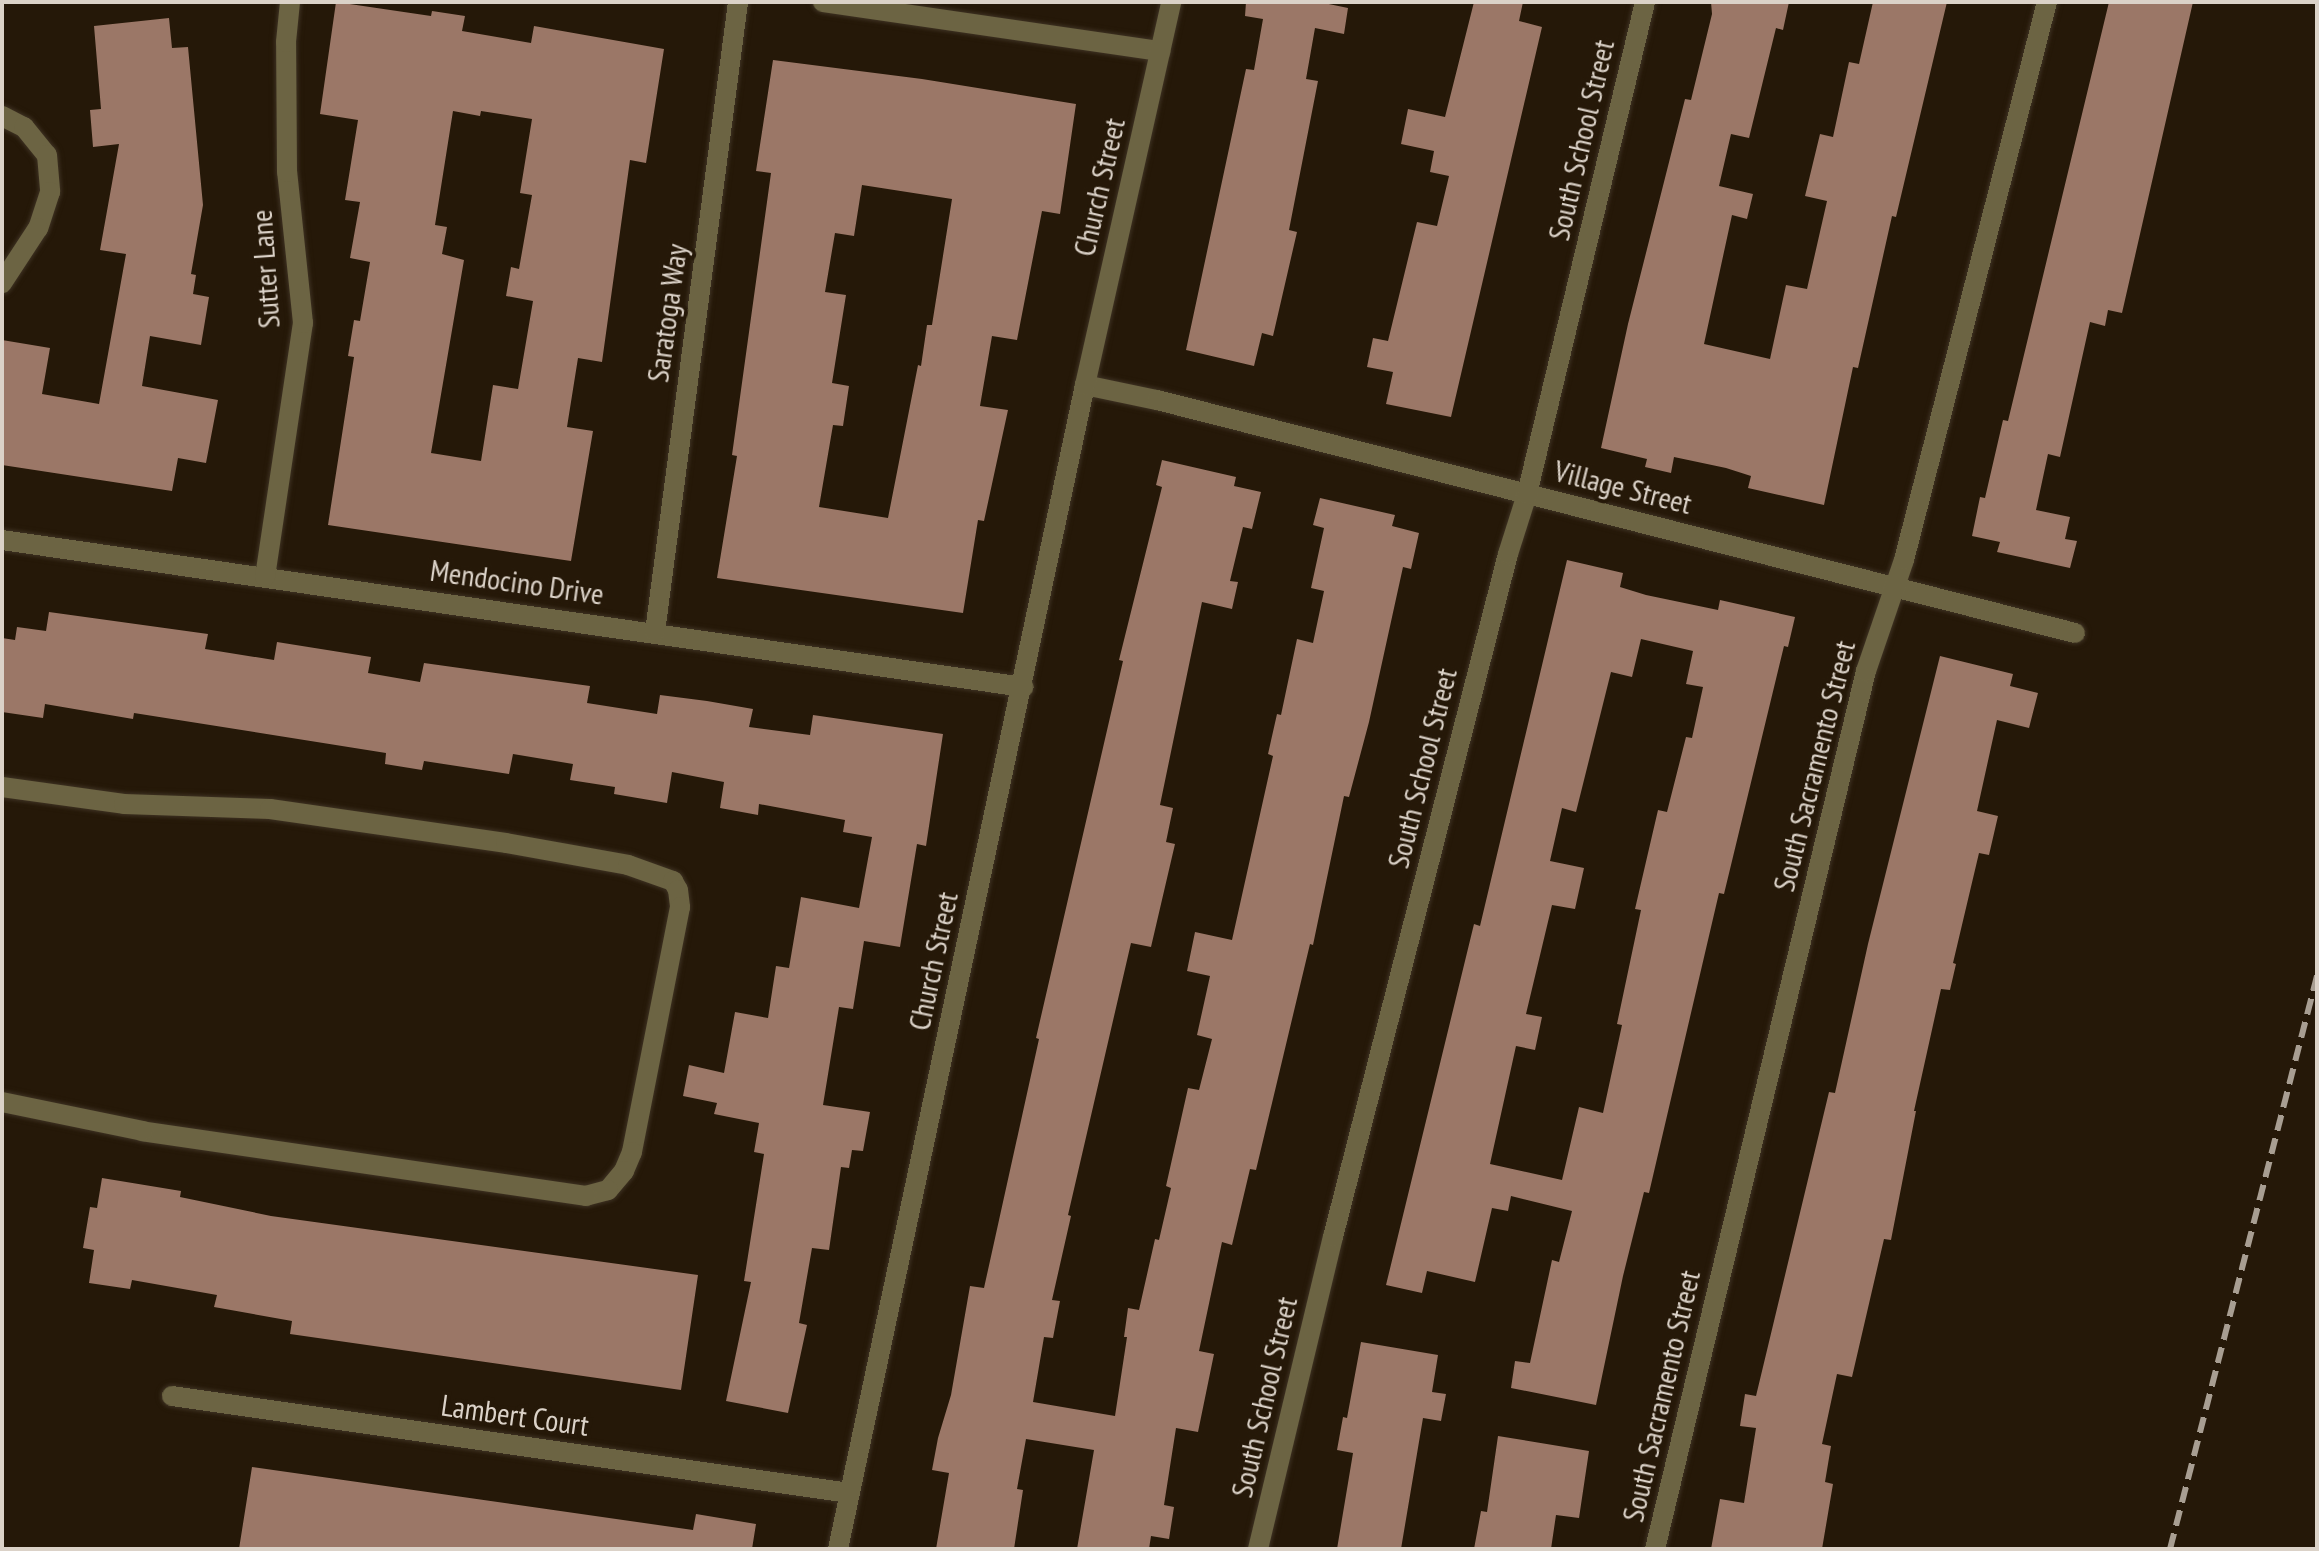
<!DOCTYPE html>
<style>
body{margin:0}
#map{position:relative;width:2319px;height:1551px;overflow:hidden;background:#251808;font-family:"PT Sans Narrow",sans-serif}
div>[style]{position:absolute}
.building>*{inset:0;background:#9b7767}
.roads{filter:drop-shadow(0 0 2px #3e3223) drop-shadow(0 0 2px #3e3223)}
.minor>*{height:20px;margin:-10px;padding:0 10px;transform-origin:10px;border-radius:10px;background:#6c6443}
.rail>*{height:6px;margin-top:-3px;transform-origin:0;background:repeating-linear-gradient(90deg,#a89e92 0 16px,transparent 0 24px)}
span{translate:-50% -50%;white-space:nowrap;text-align:center;line-height:1.15;-webkit-text-stroke:8px #251808;paint-order:stroke}
.street-label{font-size:30px;color:#dbd2c8}
.frame{position:absolute;inset:0;border:4px solid #dbd2c8;pointer-events:none}
</style>
<div id="map">
<div class="building">
<i style="clip-path:polygon(evenodd,336px 2px,431px 16px,432px 11px,465px 16px,462px 31px,531px 43px,534px 26px,664px 49px,646px 163px,630px 160px,602px 362px,578px 358px,567px 427px,593px 431px,571px 561px,328px 525px,354px 357px,348px 356px,354px 320px,360px 321px,370px 262px,350px 258px,360px 202px,345px 200px,358px 120px,320px 114px,336px 2px,453px 111px,480px 116px,481px 111px,532px 119px,520px 193px,532px 195px,519px 269px,511px 267px,506px 296px,533px 301px,518px 389px,493px 385px,481px 461px,431px 453px,464px 260px,442px 254px,447px 227px,435px 225px,453px 111px)"></i>
<i style="clip-path:polygon(1246px 2px,1319px 2px,1348px 8px,1344px 34px,1315px 28px,1306px 79px,1318px 81px,1289px 230px,1297px 232px,1273px 336px,1262px 333px,1254px 366px,1186px 350px,1246px 69px,1254px 70px,1263px 19px,1245px 16px)"></i>
<i style="clip-path:polygon(1474px 2px,1523px 2px,1519px 21px,1542px 27px,1451px 417px,1386px 404px,1393px 372px,1367px 367px,1373px 338px,1388px 341px,1417px 222px,1437px 226px,1449px 176px,1430px 172px,1434px 151px,1401px 144px,1408px 109px,1445px 117px)"></i>
<i style="clip-path:polygon(1711px 2px,1789px 2px,1783px 30px,1776px 28px,1749px 138px,1731px 134px,1719px 186px,1753px 194px,1747px 219px,1732px 215px,1704px 344px,1770px 359px,1786px 285px,1807px 289px,1827px 201px,1805px 196px,1820px 134px,1833px 137px,1849px 62px,1859px 64px,1873px 2px,1947px 2px,1896px 217px,1892px 216px,1858px 368px,1853px 367px,1824px 505px,1748px 488px,1751px 476px,1726px 468px,1674px 457px,1671px 473px,1645px 467px,1647px 459px,1601px 448px,1628px 324px,1685px 99px,1691px 100px,1712px 14px)"></i>
<i style="clip-path:polygon(2109px 2px,2193px 2px,2122px 313px,2108px 310px,2105px 326px,2090px 322px,2060px 457px,2048px 454px,2036px 510px,2070px 517px,2065px 539px,2077px 541px,2070px 568px,1997px 552px,2000px 542px,1972px 536px,1980px 497px,1985px 498px,2003px 420px,2008px 421px)"></i>
<i style="clip-path:polygon(169px 18px,172px 48px,188px 47px,203px 205px,191px 274px,196px 275px,193px 294px,209px 297px,201px 345px,150px 336px,142px 386px,218px 400px,206px 463px,178px 458px,172px 491px,2px 465px,2px 340px,50px 348px,42px 394px,99px 404px,126px 254px,100px 250px,119px 144px,93px 147px,90px 110px,101px 109px,94px 26px)"></i>
<i style="clip-path:polygon(evenodd,773px 60px,922px 79px,1076px 104px,1060px 214px,1042px 211px,1017px 340px,992px 336px,980px 406px,1008px 410px,984px 521px,978px 520px,963px 613px,717px 578px,737px 456px,732px 455px,771px 173px,756px 171px,773px 60px,862px 185px,952px 199px,932px 325px,927px 325px,921px 366px,918px 365px,888px 518px,819px 507px,833px 425px,843px 426px,849px 386px,832px 383px,846px 295px,825px 292px,835px 233px,854px 236px,862px 185px)"></i>
<i style="clip-path:polygon(1162px 460px,1236px 477px,1234px 486px,1261px 492px,1252px 529px,1243px 527px,1230px 581px,1238px 582px,1232px 609px,1202px 602px,1160px 805px,1173px 808px,1166px 842px,1175px 844px,1151px 947px,1131px 943px,1068px 1215px,1071px 1216px,1052px 1300px,1060px 1301px,1053px 1338px,1044px 1337px,1033px 1402px,1115px 1416px,1127px 1337px,1124px 1337px,1128px 1308px,1139px 1310px,1155px 1239px,1159px 1240px,1171px 1188px,1166px 1186px,1188px 1088px,1199px 1090px,1212px 1039px,1197px 1035px,1210px 976px,1187px 971px,1195px 932px,1232px 940px,1273px 756px,1268px 754px,1277px 714px,1281px 715px,1297px 639px,1313px 643px,1324px 591px,1311px 588px,1324px 528px,1313px 525px,1320px 498px,1395px 515px,1392px 526px,1419px 533px,1411px 569px,1403px 567px,1369px 722px,1349px 797px,1344px 796px,1313px 945px,1310px 944px,1256px 1170px,1250px 1169px,1232px 1245px,1222px 1242px,1199px 1351px,1214px 1354px,1198px 1432px,1176px 1428px,1164px 1505px,1174px 1507px,1169px 1539px,1151px 1536px,1149px 1549px,1077px 1549px,1094px 1450px,1026px 1439px,1017px 1489px,1023px 1490px,1014px 1549px,936px 1549px,949px 1473px,932px 1470px,938px 1438px,951px 1395px,970px 1286px,984px 1288px,1039px 1039px,1036px 1038px,1123px 661px,1119px 660px,1162px 487px,1156px 485px)"></i>
<i style="clip-path:polygon(evenodd,1567px 560px,1623px 573px,1620px 587px,1646px 595px,1718px 610px,1720px 600px,1795px 617px,1788px 647px,1784px 646px,1724px 894px,1719px 893px,1649px 1193px,1644px 1192px,1623px 1276px,1596px 1405px,1511px 1388px,1515px 1361px,1530px 1363px,1552px 1260px,1559px 1262px,1572px 1211px,1511px 1196px,1508px 1211px,1492px 1208px,1475px 1282px,1427px 1271px,1422px 1293px,1386px 1285px,1474px 924px,1480px 926px,1567px 560px,1641px 639px,1693px 651px,1686px 684px,1703px 687px,1692px 738px,1686px 737px,1667px 812px,1658px 810px,1635px 909px,1641px 910px,1617px 1024px,1622px 1025px,1603px 1113px,1579px 1107px,1562px 1180px,1490px 1164px,1516px 1046px,1535px 1050px,1542px 1017px,1526px 1014px,1552px 905px,1575px 909px,1584px 868px,1550px 861px,1562px 808px,1576px 812px,1611px 672px,1632px 677px,1641px 639px)"></i>
<i style="clip-path:polygon(49px 612px,208px 634px,205px 649px,274px 660px,277px 642px,371px 657px,368px 673px,420px 682px,424px 663px,590px 686px,587px 703px,657px 714px,660px 695px,707px 701px,753px 709px,749px 727px,810px 735px,813px 715px,943px 734px,926px 846px,917px 844px,900px 947px,864px 941px,853px 1009px,839px 1007px,823px 1105px,870px 1112px,863px 1151px,852px 1150px,849px 1168px,841px 1167px,829px 1250px,812px 1248px,799px 1323px,807px 1325px,788px 1413px,726px 1401px,751px 1282px,744px 1281px,764px 1154px,754px 1152px,759px 1123px,714px 1114px,717px 1103px,683px 1096px,689px 1065px,724px 1073px,735px 1012px,768px 1018px,776px 966px,789px 968px,801px 897px,859px 908px,872px 837px,843px 832px,845px 820px,759px 804px,758px 815px,720px 808px,724px 782px,672px 772px,667px 803px,614px 794px,615px 787px,570px 780px,573px 764px,513px 754px,509px 774px,424px 761px,422px 770px,385px 764px,386px 753px,134px 713px,133px 719px,45px 704px,43px 718px,2px 712px,2px 638px,15px 640px,17px 627px,46px 631px)"></i>
<i style="clip-path:polygon(1940px 656px,2013px 674px,2010px 686px,2038px 693px,2029px 728px,1997px 720px,1977px 811px,1998px 816px,1989px 855px,1979px 853px,1953px 963px,1956px 964px,1950px 990px,1941px 989px,1914px 1111px,1916px 1111px,1891px 1240px,1884px 1239px,1852px 1377px,1837px 1374px,1822px 1444px,1831px 1446px,1825px 1482px,1833px 1484px,1822px 1549px,1711px 1549px,1720px 1499px,1744px 1503px,1756px 1428px,1740px 1426px,1745px 1394px,1756px 1396px,1829px 1092px,1835px 1093px,1868px 944px)"></i>
<i style="clip-path:polygon(102px 1178px,181px 1191px,180px 1197px,271px 1216px,698px 1275px,681px 1390px,290px 1334px,292px 1321px,214px 1307px,217px 1295px,132px 1280px,130px 1289px,89px 1283px,94px 1250px,83px 1248px,90px 1207px,97px 1208px)"></i>
<i style="clip-path:polygon(1361px 1342px,1438px 1355px,1432px 1392px,1446px 1394px,1441px 1421px,1423px 1418px,1401px 1549px,1337px 1549px,1353px 1453px,1337px 1450px,1343px 1417px,1347px 1418px)"></i>
<i style="clip-path:polygon(1498px 1436px,1589px 1451px,1579px 1518px,1556px 1515px,1551px 1549px,1474px 1549px,1481px 1511px,1487px 1512px)"></i>
<i style="clip-path:polygon(252px 1467px,693px 1530px,696px 1514px,756px 1524px,752px 1549px,239px 1549px)"></i>
</div>
<div class="roads">
<div class="minor">
<i style="left:823px;top:2px;width:341px;rotate:8.3deg"></i>
<i style="left:2px;top:116px;width:25px;rotate:27deg"></i>
<i style="left:24px;top:127px;width:36px;rotate:51deg"></i>
<i style="left:47px;top:155px;width:37px;rotate:85deg"></i>
<i style="left:50px;top:192px;width:38px;rotate:108deg"></i>
<i style="left:38px;top:228px;width:66px;rotate:123.2deg"></i>
<i style="left:1085px;top:385px;width:74px;rotate:11.8deg"></i>
<i style="left:1157px;top:400px;width:947px;rotate:14.24deg"></i>
<i style="left:2px;top:540px;width:1032px;rotate:8.19deg"></i>
<i style="left:265px;top:577px;width:257px;rotate:-81.5deg"></i>
<i style="left:303px;top:323px;width:152px;rotate:-96deg"></i>
<i style="left:287px;top:172px;width:130px;rotate:-90.4deg"></i>
<i style="left:286px;top:42px;width:40px;rotate:-84.3deg"></i>
<i style="left:655px;top:632px;width:635px;rotate:-82.49deg"></i>
<i style="left:2px;top:787px;width:123px;rotate:7.9deg"></i>
<i style="left:124px;top:804px;width:146px;rotate:2deg"></i>
<i style="left:270px;top:809px;width:238px;rotate:8.2deg"></i>
<i style="left:506px;top:843px;width:124px;rotate:10.2deg"></i>
<i style="left:628px;top:865px;width:48px;rotate:19.6deg"></i>
<i style="left:673px;top:881px;width:10px;rotate:61deg"></i>
<i style="left:678px;top:890px;width:17px;rotate:83deg"></i>
<i style="left:680px;top:907px;width:250px;rotate:101.1deg"></i>
<i style="left:632px;top:1152px;width:21px;rotate:113deg"></i>
<i style="left:624px;top:1171px;width:25px;rotate:130deg"></i>
<i style="left:608px;top:1190px;width:23px;rotate:165deg"></i>
<i style="left:586px;top:1196px;width:448px;rotate:-171.7deg"></i>
<i style="left:143px;top:1131px;width:144px;rotate:-168.4deg"></i>
<i style="left:172px;top:1396px;width:684px;rotate:8.15deg"></i>
<i style="left:838px;top:1549px;width:1190px;rotate:-78.02deg"></i>
<i style="left:1085px;top:385px;width:393px;rotate:-77.3deg"></i>
<i style="left:1258px;top:1549px;width:321px;rotate:-76.5deg"></i>
<i style="left:1333px;top:1237px;width:705px;rotate:-75.63deg"></i>
<i style="left:1508px;top:554px;width:63px;rotate:-72.4deg"></i>
<i style="left:1527px;top:494px;width:506px;rotate:-76.51deg"></i>
<i style="left:1655px;top:1549px;width:903px;rotate:-76.49deg"></i>
<i style="left:1866px;top:671px;width:117px;rotate:-71.1deg"></i>
<i style="left:1904px;top:560px;width:576px;rotate:-75.63deg"></i>
</div>
</div>
<div class="rail">
<i style="left:2170px;top:1549px;width:592px;rotate:-75.61deg"></i>
</div>
<div class="street-label">
<span style="left:1581px;top:140px;rotate:-77deg">South School Street</span>
<span style="left:1099px;top:187px;rotate:-77deg">Church Street</span>
<span style="left:265px;top:269px;rotate:-94deg">Sutter Lane</span>
<span style="left:667px;top:313px;rotate:-82deg">Saratoga Way</span>
<span style="left:1623px;top:487px;rotate:14deg">Village Street</span>
<span style="left:517px;top:582px;rotate:8deg">Mendocino Drive</span>
<span style="left:1814px;top:766px;rotate:-76deg">South Sacramento Street</span>
<span style="left:1422px;top:768px;rotate:-76deg">South School Street</span>
<span style="left:933px;top:961px;rotate:-78deg">Church Street</span>
<span style="left:1661px;top:1396px;rotate:-77deg">South Sacramento Street</span>
<span style="left:1264px;top:1397px;rotate:-77deg">South School Street</span>
<span style="left:515px;top:1415px;rotate:8deg">Lambert Court</span>
</div>
<div class="frame"></div>
</div>
